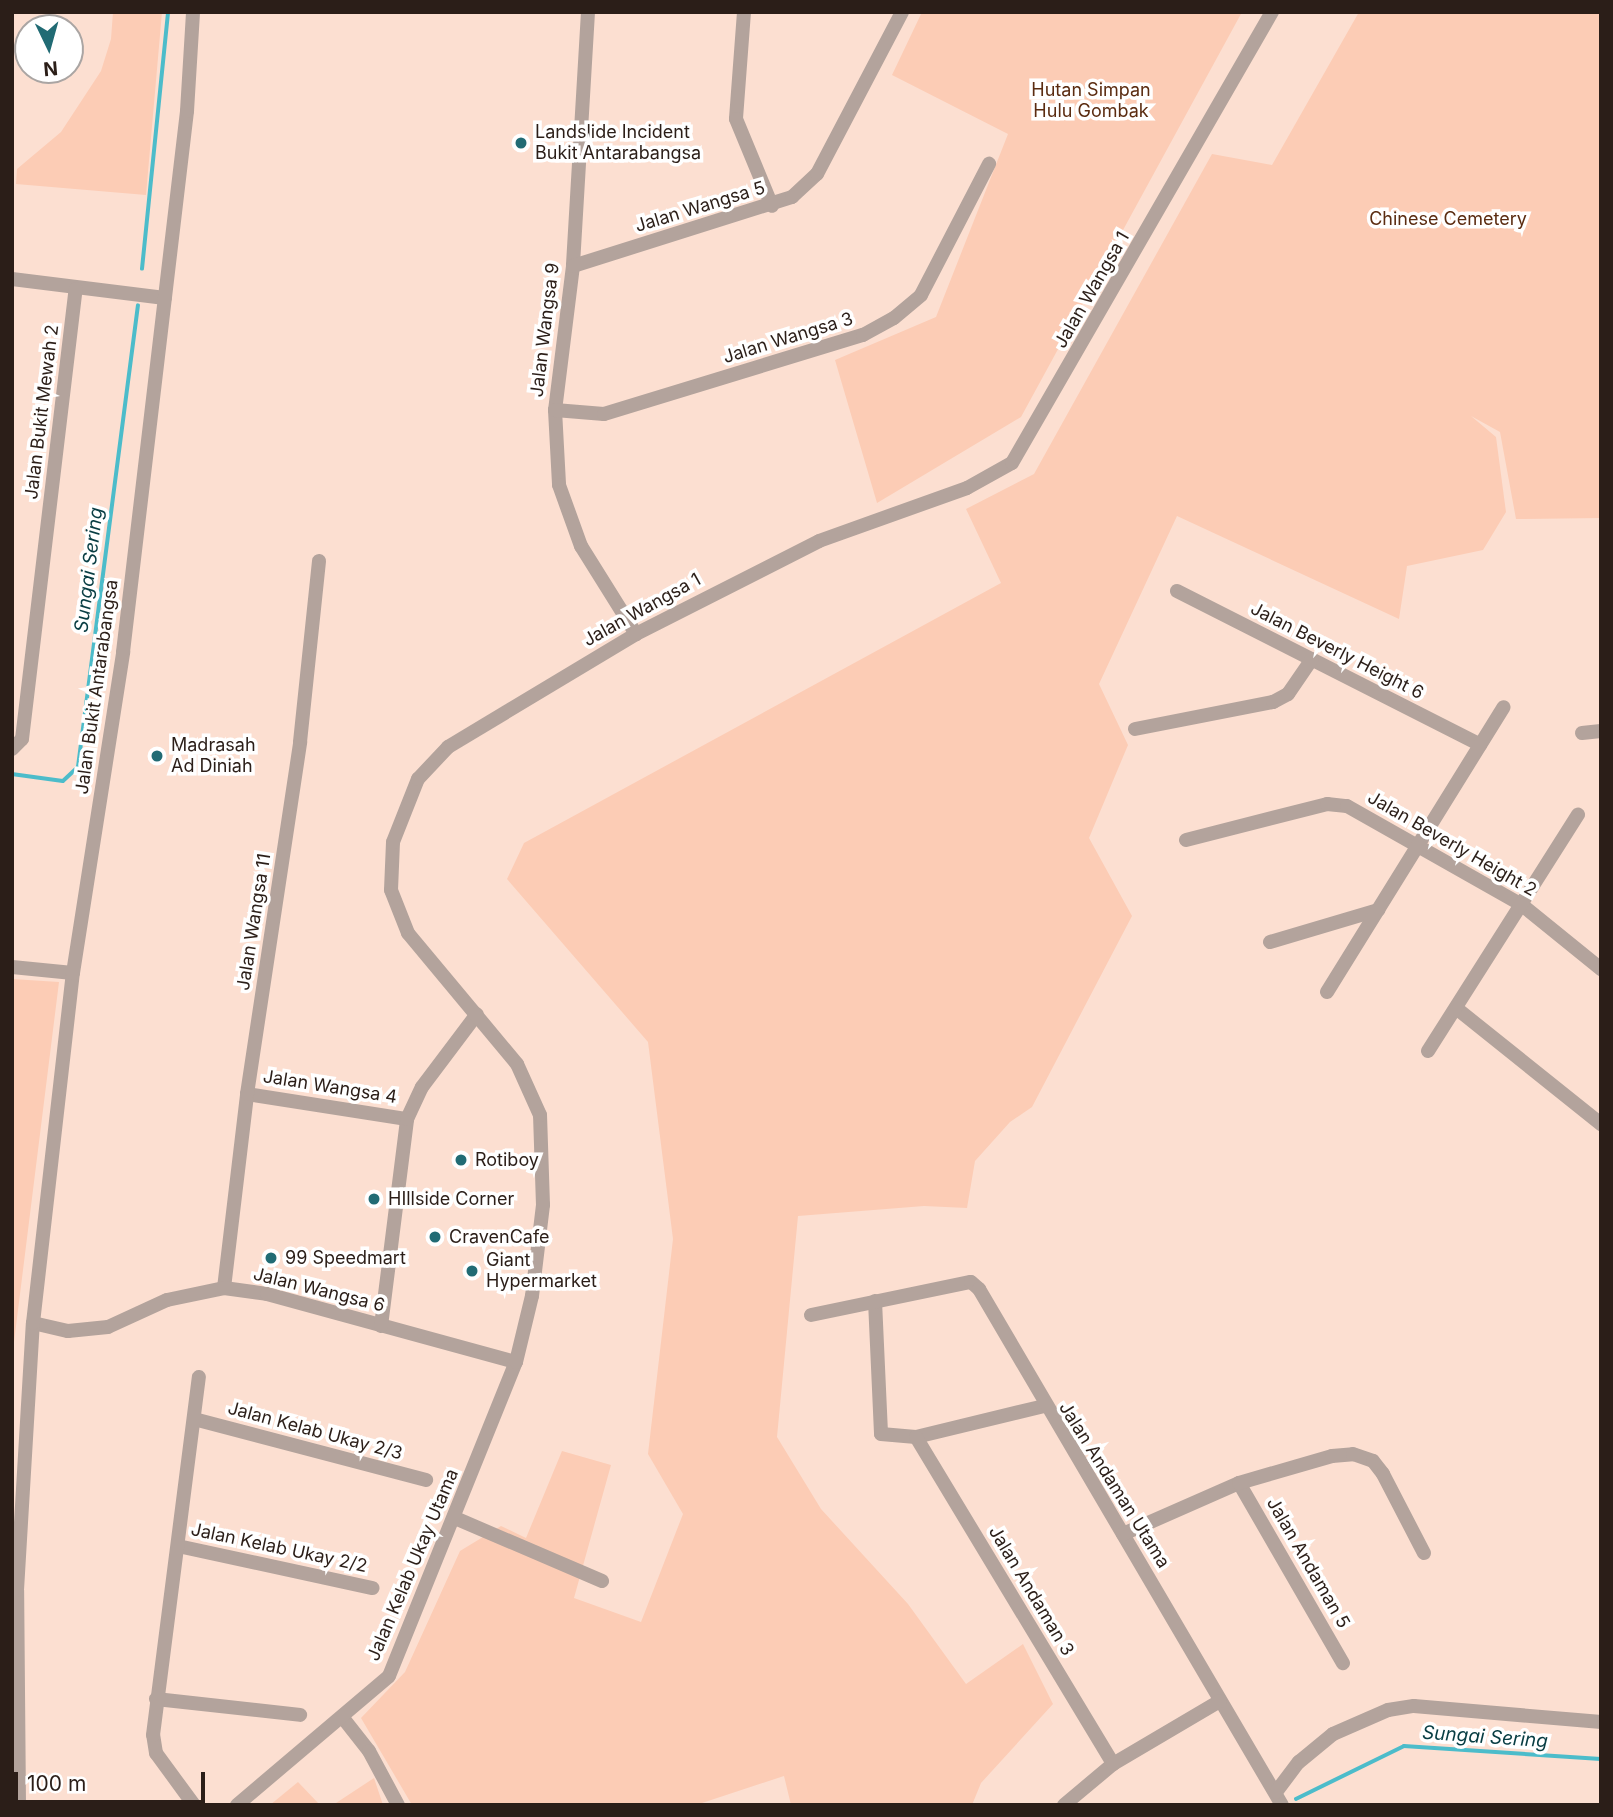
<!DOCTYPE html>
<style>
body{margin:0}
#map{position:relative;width:1613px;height:1817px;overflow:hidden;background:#fcdfd1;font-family:Inter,sans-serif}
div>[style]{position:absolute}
.green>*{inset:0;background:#fcccb5}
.stream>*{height:3.5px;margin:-1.75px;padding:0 1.75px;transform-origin:1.75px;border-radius:1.75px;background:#4cbcca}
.street>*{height:14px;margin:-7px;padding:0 7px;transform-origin:7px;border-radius:7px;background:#b3a39c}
.dots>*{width:19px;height:19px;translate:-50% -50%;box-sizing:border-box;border:4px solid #fff;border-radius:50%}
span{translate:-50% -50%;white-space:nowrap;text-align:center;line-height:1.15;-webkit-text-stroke:7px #fff;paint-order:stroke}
.park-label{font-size:18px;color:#5b2c11}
.poi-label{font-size:18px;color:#2b1e18}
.left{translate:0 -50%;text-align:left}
.street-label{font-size:18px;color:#2b1e18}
.water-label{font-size:19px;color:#083d43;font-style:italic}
.frame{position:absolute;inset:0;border:14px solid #2b1e18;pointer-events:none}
.north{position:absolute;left:14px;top:14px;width:70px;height:70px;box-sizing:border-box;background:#fff;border:2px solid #aaa5a3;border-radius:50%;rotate:175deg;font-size:19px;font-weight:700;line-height:28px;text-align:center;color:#2b1e18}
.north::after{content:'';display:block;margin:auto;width:24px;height:32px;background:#216b74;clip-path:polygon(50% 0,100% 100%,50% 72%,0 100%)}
.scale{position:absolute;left:14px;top:1772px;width:191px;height:32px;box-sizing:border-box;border:4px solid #2b1e18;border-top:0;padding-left:9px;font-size:21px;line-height:24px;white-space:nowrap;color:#2b1e18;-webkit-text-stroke:5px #fff;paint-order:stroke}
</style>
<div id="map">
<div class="green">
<i style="clip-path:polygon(113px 12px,162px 12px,146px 195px,16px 184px,17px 169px,61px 132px,101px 71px,111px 39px)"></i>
<i style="clip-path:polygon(922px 12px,1242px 12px,1021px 417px,877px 503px,835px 360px,936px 317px,1008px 134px,892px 75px)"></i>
<i style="clip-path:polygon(1359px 12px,1601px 12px,1601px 518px,1516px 519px,1500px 432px,1471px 416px,1496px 437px,1506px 512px,1483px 550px,1407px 566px,1399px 619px,1177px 516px,1099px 684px,1128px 745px,1089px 838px,1132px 916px,1032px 1107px,1010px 1122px,975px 1161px,967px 1208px,924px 1206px,798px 1216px,777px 1437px,821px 1509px,908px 1604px,966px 1684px,1023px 1644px,1053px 1704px,981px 1783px,972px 1805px,791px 1805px,784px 1776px,696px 1805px,412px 1805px,361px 1718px,405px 1672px,460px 1551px,501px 1526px,526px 1538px,562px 1451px,611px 1465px,574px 1598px,641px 1622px,683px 1514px,648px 1454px,673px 1239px,648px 1042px,507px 879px,524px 843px,1001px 583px,966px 509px,1034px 474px,1212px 154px,1272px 165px)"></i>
<i style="clip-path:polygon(12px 979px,59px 982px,12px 1358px)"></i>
<i style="clip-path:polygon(374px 1778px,383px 1805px,333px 1805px)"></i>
<i style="clip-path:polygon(298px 1782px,320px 1805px,270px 1805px)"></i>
</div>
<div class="stream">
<i style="left:142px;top:269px;width:258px;rotate:-84.2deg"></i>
<i style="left:12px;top:774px;width:51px;rotate:7.8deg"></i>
<i style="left:63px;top:781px;width:21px;rotate:-43deg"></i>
<i style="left:78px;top:767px;width:465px;rotate:-82.6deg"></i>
<i style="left:1296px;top:1799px;width:120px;rotate:-26.1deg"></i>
<i style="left:1404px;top:1746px;width:197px;rotate:3.8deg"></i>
</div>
<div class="street">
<i style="left:588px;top:12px;width:254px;rotate:93.4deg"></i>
<i style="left:573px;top:266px;width:145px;rotate:97.1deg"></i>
<i style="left:555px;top:410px;width:75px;rotate:86.9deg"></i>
<i style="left:559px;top:485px;width:65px;rotate:70.2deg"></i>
<i style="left:581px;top:546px;width:104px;rotate:58deg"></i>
<i style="left:744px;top:12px;width:107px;rotate:94.3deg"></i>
<i style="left:736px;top:119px;width:94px;rotate:67.5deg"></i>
<i style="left:573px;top:266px;width:230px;rotate:-17.5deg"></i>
<i style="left:792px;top:197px;width:34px;rotate:-43deg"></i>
<i style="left:817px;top:174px;width:183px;rotate:-62.3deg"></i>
<i style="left:12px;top:279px;width:154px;rotate:7.1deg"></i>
<i style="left:555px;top:410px;width:49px;rotate:4.7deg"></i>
<i style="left:604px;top:414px;width:271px;rotate:-17deg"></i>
<i style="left:863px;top:335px;width:35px;rotate:-29deg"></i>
<i style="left:894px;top:318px;width:35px;rotate:-40deg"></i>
<i style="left:921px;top:295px;width:148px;rotate:-62.6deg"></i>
<i style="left:1177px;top:591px;width:340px;rotate:26.9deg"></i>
<i style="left:1135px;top:729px;width:141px;rotate:-11.1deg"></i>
<i style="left:1273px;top:702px;width:17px;rotate:-28deg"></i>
<i style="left:1288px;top:694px;width:42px;rotate:-55.6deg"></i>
<i style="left:1582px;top:733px;width:19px;rotate:-6deg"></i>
<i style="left:12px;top:749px;width:14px;rotate:-45deg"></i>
<i style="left:22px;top:739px;width:453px;rotate:-83.2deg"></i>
<i style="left:1186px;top:840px;width:146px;rotate:-14.3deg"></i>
<i style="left:1327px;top:804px;width:20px;rotate:6deg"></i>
<i style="left:1347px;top:806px;width:201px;rotate:29.5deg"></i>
<i style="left:1522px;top:905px;width:102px;rotate:39deg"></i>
<i style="left:1270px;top:942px;width:113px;rotate:-16.5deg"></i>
<i style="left:12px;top:967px;width:61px;rotate:5.6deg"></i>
<i style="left:1327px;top:992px;width:335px;rotate:-58.2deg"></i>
<i style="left:1456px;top:1008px;width:186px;rotate:38.7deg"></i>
<i style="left:1428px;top:1051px;width:280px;rotate:-57.6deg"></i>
<i style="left:247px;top:1094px;width:162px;rotate:8.9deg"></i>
<i style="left:224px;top:1288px;width:195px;rotate:-83.2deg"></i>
<i style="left:247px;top:1094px;width:356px;rotate:-81.4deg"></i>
<i style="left:300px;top:742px;width:182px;rotate:-84deg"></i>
<i style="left:875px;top:1301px;width:133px;rotate:87.4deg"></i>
<i style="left:881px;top:1434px;width:35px;rotate:5deg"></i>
<i style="left:916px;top:1437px;width:132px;rotate:-13.6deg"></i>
<i style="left:811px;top:1315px;width:163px;rotate:-11.7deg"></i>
<i style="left:971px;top:1282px;width:11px;rotate:41deg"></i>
<i style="left:979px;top:1289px;width:598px;rotate:59.58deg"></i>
<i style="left:33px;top:1323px;width:36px;rotate:13deg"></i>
<i style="left:68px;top:1331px;width:40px;rotate:-5.7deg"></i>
<i style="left:108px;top:1327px;width:65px;rotate:-24.6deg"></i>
<i style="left:167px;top:1300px;width:58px;rotate:-11.9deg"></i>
<i style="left:224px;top:1288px;width:43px;rotate:7.9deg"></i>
<i style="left:267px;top:1294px;width:258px;rotate:15.3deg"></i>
<i style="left:381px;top:1326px;width:209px;rotate:-82.8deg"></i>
<i style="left:407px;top:1119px;width:35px;rotate:-65deg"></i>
<i style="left:422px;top:1087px;width:91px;rotate:-53deg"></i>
<i style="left:194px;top:1419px;width:240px;rotate:14.7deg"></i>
<i style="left:916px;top:1437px;width:382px;rotate:58.9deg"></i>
<i style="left:1239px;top:1483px;width:208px;rotate:60deg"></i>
<i style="left:455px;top:1518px;width:160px;rotate:23.2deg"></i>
<i style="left:1123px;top:1534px;width:127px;rotate:-23.7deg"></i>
<i style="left:1239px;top:1483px;width:97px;rotate:-16.2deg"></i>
<i style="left:1332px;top:1456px;width:21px;rotate:-5deg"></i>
<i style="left:1353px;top:1454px;width:21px;rotate:19deg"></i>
<i style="left:1373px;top:1461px;width:16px;rotate:52deg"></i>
<i style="left:1383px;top:1474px;width:89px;rotate:62.6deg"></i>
<i style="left:178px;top:1546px;width:199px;rotate:12.2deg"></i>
<i style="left:156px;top:1699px;width:145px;rotate:6.3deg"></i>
<i style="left:343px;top:1718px;width:42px;rotate:51.8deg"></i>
<i style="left:369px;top:1751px;width:61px;rotate:61.8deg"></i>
<i style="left:1276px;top:1792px;width:38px;rotate:-53deg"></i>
<i style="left:1299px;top:1762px;width:44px;rotate:-39.5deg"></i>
<i style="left:1333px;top:1734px;width:60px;rotate:-23.6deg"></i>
<i style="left:1388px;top:1710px;width:26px;rotate:-9deg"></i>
<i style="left:1414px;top:1706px;width:188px;rotate:4.9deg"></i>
<i style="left:19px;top:1805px;width:215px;rotate:-90.5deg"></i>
<i style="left:17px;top:1590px;width:267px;rotate:-86.6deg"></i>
<i style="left:33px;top:1323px;width:352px;rotate:-83.5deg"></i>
<i style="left:73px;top:973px;width:325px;rotate:-81.1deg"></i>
<i style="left:123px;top:652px;width:545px;rotate:-83.25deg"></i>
<i style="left:187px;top:111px;width:99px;rotate:-86.5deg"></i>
<i style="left:194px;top:1805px;width:64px;rotate:-126.2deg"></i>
<i style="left:156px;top:1753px;width:18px;rotate:-99deg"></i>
<i style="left:153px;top:1735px;width:361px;rotate:-82.7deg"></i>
<i style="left:237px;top:1805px;width:199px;rotate:-40.3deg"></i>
<i style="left:389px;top:1676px;width:339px;rotate:-68deg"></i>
<i style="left:516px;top:1362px;width:68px;rotate:-76.4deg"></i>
<i style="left:532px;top:1296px;width:92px;rotate:-83.1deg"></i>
<i style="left:543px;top:1205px;width:90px;rotate:-91.9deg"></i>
<i style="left:540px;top:1115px;width:56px;rotate:-114.3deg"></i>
<i style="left:517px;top:1064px;width:170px;rotate:-129.8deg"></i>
<i style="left:408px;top:933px;width:46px;rotate:-111.6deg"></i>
<i style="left:391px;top:890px;width:48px;rotate:-87.6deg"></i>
<i style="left:393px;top:842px;width:68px;rotate:-68.4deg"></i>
<i style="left:418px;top:779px;width:44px;rotate:-46.8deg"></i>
<i style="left:448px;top:747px;width:219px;rotate:-31deg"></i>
<i style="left:636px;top:634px;width:205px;rotate:-26.9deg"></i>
<i style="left:819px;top:541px;width:157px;rotate:-19.7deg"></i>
<i style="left:967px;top:488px;width:51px;rotate:-29.1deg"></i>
<i style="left:1012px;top:463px;width:521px;rotate:-60.04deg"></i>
<i style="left:1064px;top:1805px;width:64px;rotate:-39.9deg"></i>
<i style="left:1113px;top:1764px;width:124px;rotate:-30.5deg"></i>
</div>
<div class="dots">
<i style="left:521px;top:143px;background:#216b74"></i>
<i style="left:157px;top:756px;background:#216b74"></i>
<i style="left:461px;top:1160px;background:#216b74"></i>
<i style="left:374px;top:1199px;background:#216b74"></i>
<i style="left:435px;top:1237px;background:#216b74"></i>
<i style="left:271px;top:1258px;background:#216b74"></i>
<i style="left:472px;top:1271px;background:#216b74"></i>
</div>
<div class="park-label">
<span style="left:1091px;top:101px">Hutan Simpan<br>Hulu Gombak</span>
<span style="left:1448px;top:219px">Chinese Cemetery</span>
</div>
<div class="poi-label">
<span class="left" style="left:535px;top:143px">Landslide Incident<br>Bukit Antarabangsa</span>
<span class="left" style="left:171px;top:756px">Madrasah<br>Ad Diniah</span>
<span class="left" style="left:475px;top:1160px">Rotiboy</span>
<span class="left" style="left:388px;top:1199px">HIllside Corner</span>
<span class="left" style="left:449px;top:1237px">CravenCafe</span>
<span class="left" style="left:285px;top:1258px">99 Speedmart</span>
<span class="left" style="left:486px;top:1271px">Giant<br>Hypermarket</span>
</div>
<div class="street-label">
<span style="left:700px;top:207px;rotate:-17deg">Jalan Wangsa 5</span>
<span style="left:1092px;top:290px;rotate:-60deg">Jalan Wangsa 1</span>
<span style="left:545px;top:330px;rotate:-83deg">Jalan Wangsa 9</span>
<span style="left:788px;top:338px;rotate:-17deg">Jalan Wangsa 3</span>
<span style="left:42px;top:412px;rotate:-83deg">Jalan Bukit Mewah 2</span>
<span style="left:642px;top:610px;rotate:-29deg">Jalan Wangsa 1</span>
<span style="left:1337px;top:651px;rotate:27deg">Jalan Beverly Height 6</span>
<span style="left:97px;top:687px;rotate:-82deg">Jalan Bukit Antarabangsa</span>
<span style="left:1452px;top:844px;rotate:30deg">Jalan Beverly Height 2</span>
<span style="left:254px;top:922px;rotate:-81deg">Jalan Wangsa 11</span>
<span style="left:330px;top:1087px;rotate:9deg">Jalan Wangsa 4</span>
<span style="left:319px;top:1290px;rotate:14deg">Jalan Wangsa 6</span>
<span style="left:315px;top:1431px;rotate:15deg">Jalan Kelab Ukay 2/3</span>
<span style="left:1114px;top:1485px;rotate:58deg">Jalan Andaman Utama</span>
<span style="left:279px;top:1548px;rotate:12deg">Jalan Kelab Ukay 2/2</span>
<span style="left:1308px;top:1563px;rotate:60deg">Jalan Andaman 5</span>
<span style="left:413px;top:1565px;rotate:-67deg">Jalan Kelab Ukay Utama</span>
<span style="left:1031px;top:1591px;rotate:59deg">Jalan Andaman 3</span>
</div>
<div class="water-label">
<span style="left:89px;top:570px;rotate:-83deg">Sungai Sering</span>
<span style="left:1485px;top:1737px;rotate:4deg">Sungai Sering</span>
</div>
<div class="frame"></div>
<div class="north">N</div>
<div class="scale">100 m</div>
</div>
